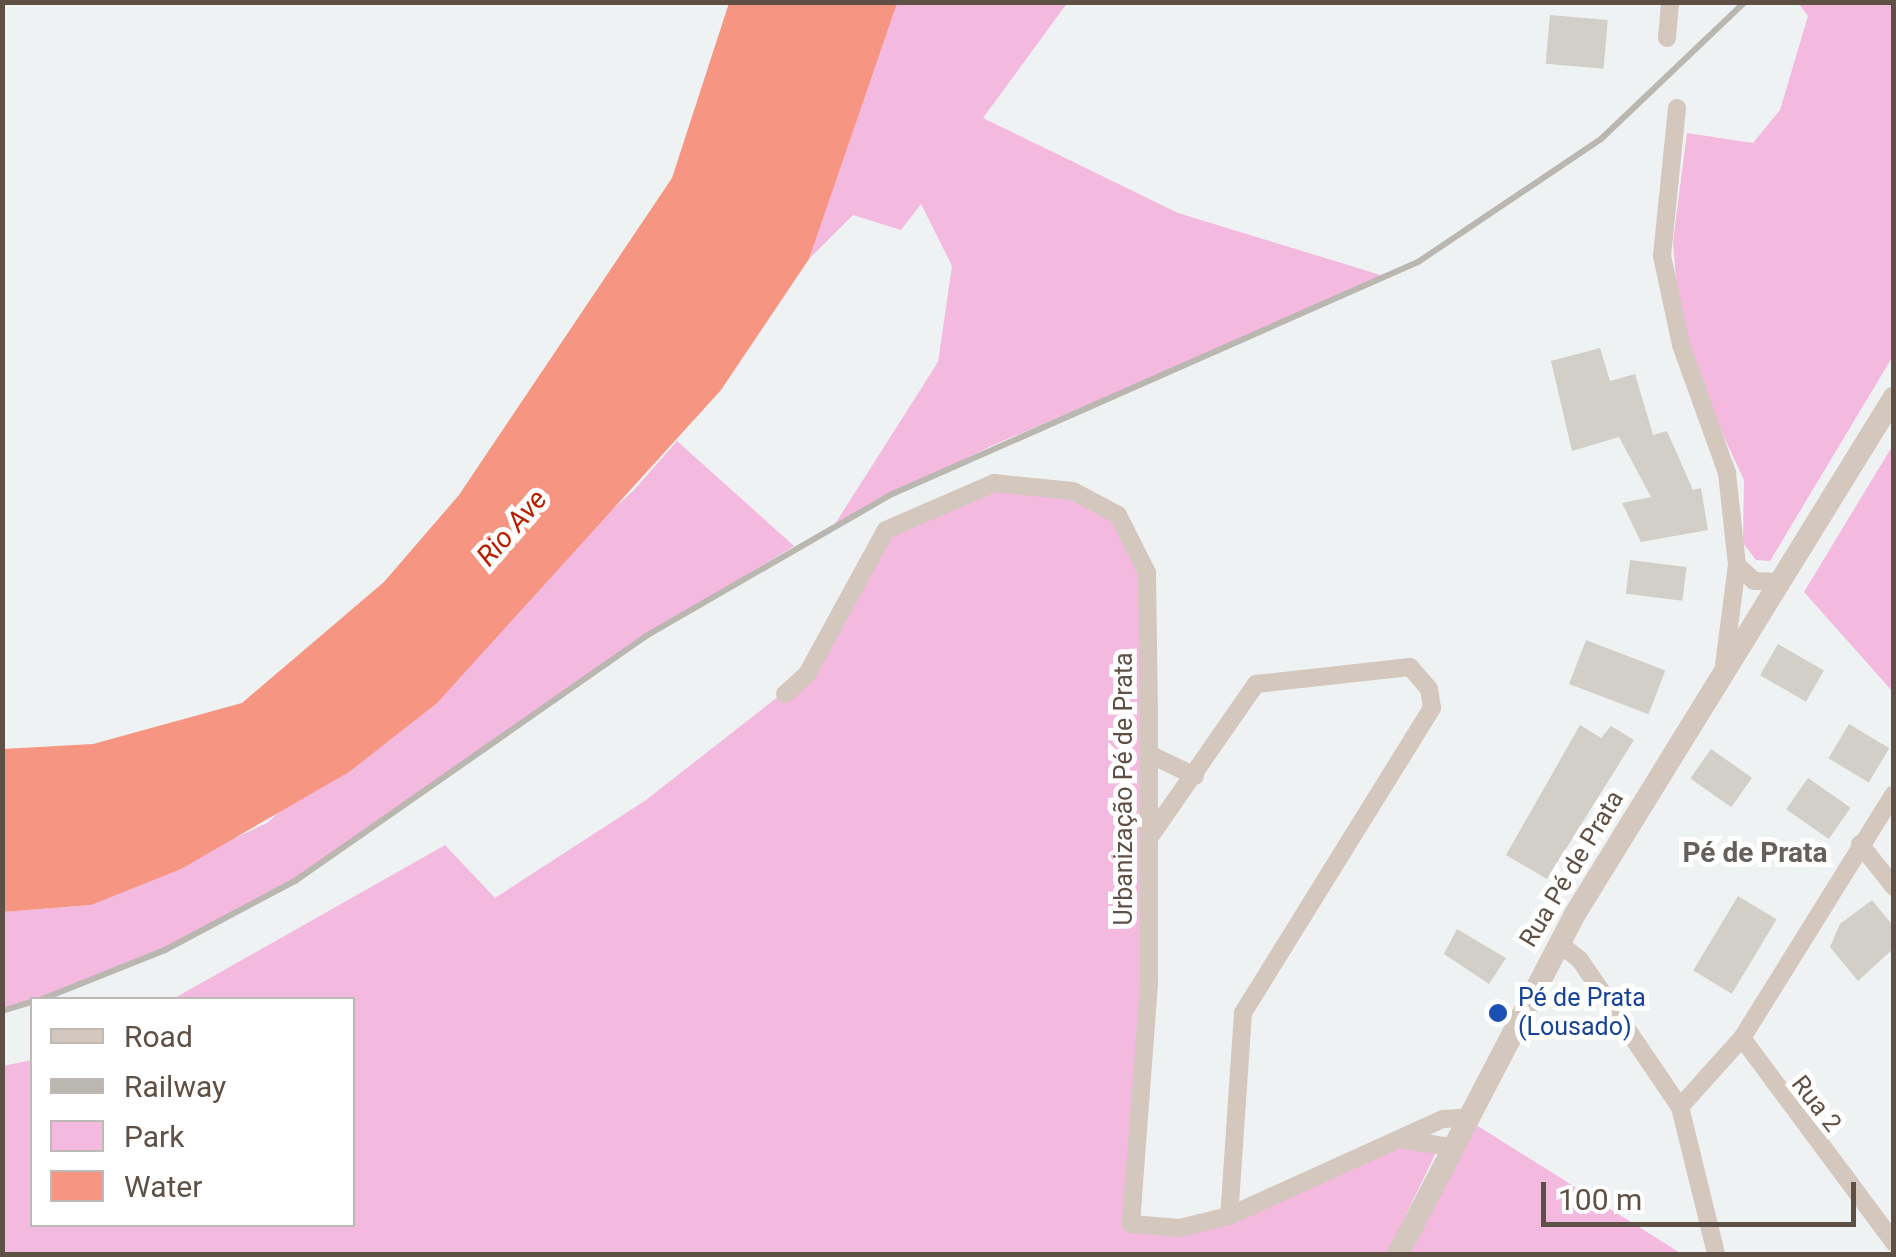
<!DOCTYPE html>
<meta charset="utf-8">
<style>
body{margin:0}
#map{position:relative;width:1896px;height:1257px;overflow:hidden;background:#eff2f2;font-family:Roboto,sans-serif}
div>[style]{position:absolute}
.green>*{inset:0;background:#f4b9df}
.water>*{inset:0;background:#f69581}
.building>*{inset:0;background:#d2cfc8;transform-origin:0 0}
.minor>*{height:18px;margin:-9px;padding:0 9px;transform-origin:9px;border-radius:9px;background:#d3c7be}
.tertiary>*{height:22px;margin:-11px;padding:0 11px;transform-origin:11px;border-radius:11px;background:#d3c7be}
.rail>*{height:6px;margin:-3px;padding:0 3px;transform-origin:3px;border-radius:3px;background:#bab6b0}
.dots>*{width:28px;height:28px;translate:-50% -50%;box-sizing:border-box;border:5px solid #fff;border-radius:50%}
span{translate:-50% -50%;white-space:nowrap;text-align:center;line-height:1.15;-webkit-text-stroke:10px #fff;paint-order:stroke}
.street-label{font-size:25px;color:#5f5045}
.transit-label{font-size:25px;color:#164399}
.left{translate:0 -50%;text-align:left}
.water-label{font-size:28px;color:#b72000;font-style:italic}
.neighbourhood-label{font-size:28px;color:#65605b;font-weight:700}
.frame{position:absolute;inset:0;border:5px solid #5f5045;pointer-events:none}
.legend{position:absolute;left:30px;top:997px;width:325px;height:230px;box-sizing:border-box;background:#fff;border:2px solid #bfb9b5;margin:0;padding:12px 18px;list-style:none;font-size:30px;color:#5f5045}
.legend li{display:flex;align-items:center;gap:20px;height:50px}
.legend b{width:50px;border:2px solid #bfb9b5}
.scale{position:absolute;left:1541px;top:1182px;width:315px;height:45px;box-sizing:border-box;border:5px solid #5f5045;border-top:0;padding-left:12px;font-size:30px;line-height:35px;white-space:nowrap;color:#5f5045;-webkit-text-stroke:8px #fff;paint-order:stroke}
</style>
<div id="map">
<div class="green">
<i style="clip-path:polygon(1068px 2px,983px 118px,1178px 213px,1387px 277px,989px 447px,835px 524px,938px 362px,952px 266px,921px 204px,901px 230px,853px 215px,809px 259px,895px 3px)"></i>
<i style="clip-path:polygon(1798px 3px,1893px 3px,1893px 356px,1770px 561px,1756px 560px,1743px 543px,1744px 480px,1681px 345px,1673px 241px,1687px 133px,1753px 143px,1780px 110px,1808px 16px)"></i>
<i style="clip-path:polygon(677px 441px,794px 546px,646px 636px,295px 881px,127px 968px,3px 1011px,3px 912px,91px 905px,267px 823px,634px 490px)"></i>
<i style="clip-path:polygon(1893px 445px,1893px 692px,1804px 592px)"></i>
<i style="clip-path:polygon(994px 483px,1073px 491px,1118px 515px,1147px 573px,1149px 984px,1131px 1224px,1180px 1228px,1399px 1139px,1441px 1142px,1387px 1254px,3px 1254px,3px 1066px,32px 1060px,32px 1224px,352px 1224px,352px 1000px,173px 999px,445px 845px,495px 898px,646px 800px,807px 674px,886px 530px)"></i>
<i style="clip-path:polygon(1465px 1118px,1682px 1254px,1398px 1254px)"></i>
</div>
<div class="water">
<i style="clip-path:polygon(729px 3px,897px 3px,809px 259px,721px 390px,437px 703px,349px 772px,181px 869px,91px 905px,3px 912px,3px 749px,93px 744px,242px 703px,384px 582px,459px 495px,672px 178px)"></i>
</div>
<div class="building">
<i style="left:1550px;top:15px;width:58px;height:49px;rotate:5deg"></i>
<i style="clip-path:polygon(1600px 348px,1610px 381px,1635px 374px,1653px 435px,1667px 431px,1693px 490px,1701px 488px,1708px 530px,1641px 542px,1622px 503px,1651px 497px,1619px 437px,1572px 451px,1551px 361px)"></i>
<i style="left:1630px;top:560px;width:57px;height:34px;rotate:7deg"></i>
<i style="left:1586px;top:640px;width:85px;height:47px;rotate:21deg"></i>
<i style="left:1778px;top:644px;width:53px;height:36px;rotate:30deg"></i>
<i style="left:1849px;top:724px;width:47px;height:40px;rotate:31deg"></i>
<i style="clip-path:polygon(1580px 725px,1601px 738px,1611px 726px,1634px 740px,1547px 879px,1506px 855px)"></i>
<i style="left:1711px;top:749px;width:50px;height:36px;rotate:35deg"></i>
<i style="left:1808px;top:778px;width:52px;height:38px;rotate:35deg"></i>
<i style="left:1738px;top:896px;width:45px;height:87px;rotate:31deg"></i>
<i style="clip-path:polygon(1872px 900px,1894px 927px,1894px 948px,1858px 981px,1830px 947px,1840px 924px)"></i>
<i style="clip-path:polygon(1457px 929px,1506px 958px,1489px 984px,1444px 954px)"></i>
</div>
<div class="minor">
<i style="left:1667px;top:38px;width:36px;rotate:-85deg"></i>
<i style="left:1677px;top:108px;width:149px;rotate:95.8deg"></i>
<i style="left:1662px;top:256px;width:91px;rotate:77.9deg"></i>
<i style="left:1681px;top:345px;width:136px;rotate:70.2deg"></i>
<i style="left:1727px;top:473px;width:93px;rotate:83.8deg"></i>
<i style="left:1737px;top:565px;width:101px;rotate:97.4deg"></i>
<i style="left:1737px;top:565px;width:23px;rotate:43deg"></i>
<i style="left:1754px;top:581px;width:26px;rotate:2deg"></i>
<i style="left:785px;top:694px;width:30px;rotate:-42deg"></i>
<i style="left:807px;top:674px;width:164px;rotate:-61.3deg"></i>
<i style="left:886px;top:530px;width:118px;rotate:-23.5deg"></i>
<i style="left:994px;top:483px;width:79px;rotate:5.8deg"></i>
<i style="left:1073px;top:491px;width:51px;rotate:28.1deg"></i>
<i style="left:1118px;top:515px;width:65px;rotate:63.4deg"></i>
<i style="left:1147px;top:573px;width:135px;rotate:89.2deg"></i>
<i style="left:1149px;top:708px;width:276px;rotate:90deg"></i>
<i style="left:1149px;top:984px;width:241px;rotate:94.3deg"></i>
<i style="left:1131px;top:1224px;width:49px;rotate:4.7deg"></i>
<i style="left:1180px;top:1228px;width:50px;rotate:-13.8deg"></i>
<i style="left:1229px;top:1216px;width:235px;rotate:-24.4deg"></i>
<i style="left:1443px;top:1119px;width:22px;rotate:-3deg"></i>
<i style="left:1149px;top:754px;width:51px;rotate:25.6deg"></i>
<i style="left:1149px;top:838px;width:188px;rotate:-55.2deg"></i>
<i style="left:1256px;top:684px;width:155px;rotate:-6.3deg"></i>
<i style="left:1410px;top:667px;width:29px;rotate:49deg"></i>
<i style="left:1429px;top:689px;width:19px;rotate:81deg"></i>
<i style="left:1432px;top:708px;width:359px;rotate:121.8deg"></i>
<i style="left:1243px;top:1013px;width:203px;rotate:93.9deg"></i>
<i style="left:1860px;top:844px;width:55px;rotate:51.7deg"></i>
<i style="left:1559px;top:943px;width:27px;rotate:39deg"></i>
<i style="left:1580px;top:960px;width:178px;rotate:55.8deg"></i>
<i style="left:1680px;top:1107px;width:151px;rotate:76.2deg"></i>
<i style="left:1742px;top:1038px;width:255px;rotate:53.4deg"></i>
<i style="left:1680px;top:1107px;width:93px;rotate:-48.1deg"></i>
<i style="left:1742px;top:1038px;width:287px;rotate:-58.1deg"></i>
<i style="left:1405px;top:1140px;width:47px;rotate:8.7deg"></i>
</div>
<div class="tertiary">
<i style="left:1398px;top:1254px;width:383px;rotate:-62.5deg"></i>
<i style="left:1575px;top:914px;width:607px;rotate:-58.32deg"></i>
</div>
<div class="rail">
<i style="left:40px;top:1000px;width:135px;rotate:-21.8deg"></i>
<i style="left:165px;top:950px;width:147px;rotate:-28deg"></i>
<i style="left:295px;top:881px;width:428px;rotate:-34.9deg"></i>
<i style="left:646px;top:636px;width:282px;rotate:-30deg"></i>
<i style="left:890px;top:495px;width:577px;rotate:-23.81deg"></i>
<i style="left:1418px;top:262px;width:220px;rotate:-33.9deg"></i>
<i style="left:1601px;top:139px;width:199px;rotate:-43.6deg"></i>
<i style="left:2px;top:1011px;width:31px;rotate:-17deg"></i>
</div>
<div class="dots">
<i style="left:1498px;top:1013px;background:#1a4fb4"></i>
</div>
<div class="street-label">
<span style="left:1124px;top:789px;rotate:-90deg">Urbanização Pé de Prata</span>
<span style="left:1572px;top:869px;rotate:-59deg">Rua Pé de Prata</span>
<span style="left:1816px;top:1104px;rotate:52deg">Rua 2</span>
</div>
<div class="transit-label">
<span class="left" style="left:1518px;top:1013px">Pé de Prata<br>(Lousado)</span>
</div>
<div class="water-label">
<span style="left:512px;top:528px;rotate:-49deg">Rio Ave</span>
</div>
<div class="neighbourhood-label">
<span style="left:1755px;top:853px">Pé de Prata</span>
</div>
<div class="frame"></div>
<ul class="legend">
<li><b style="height:12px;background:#d3c7be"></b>Road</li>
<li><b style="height:12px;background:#bab6b0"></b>Railway</li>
<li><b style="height:28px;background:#f4b9df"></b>Park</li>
<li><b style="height:28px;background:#f69581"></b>Water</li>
</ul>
<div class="scale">100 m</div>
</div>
